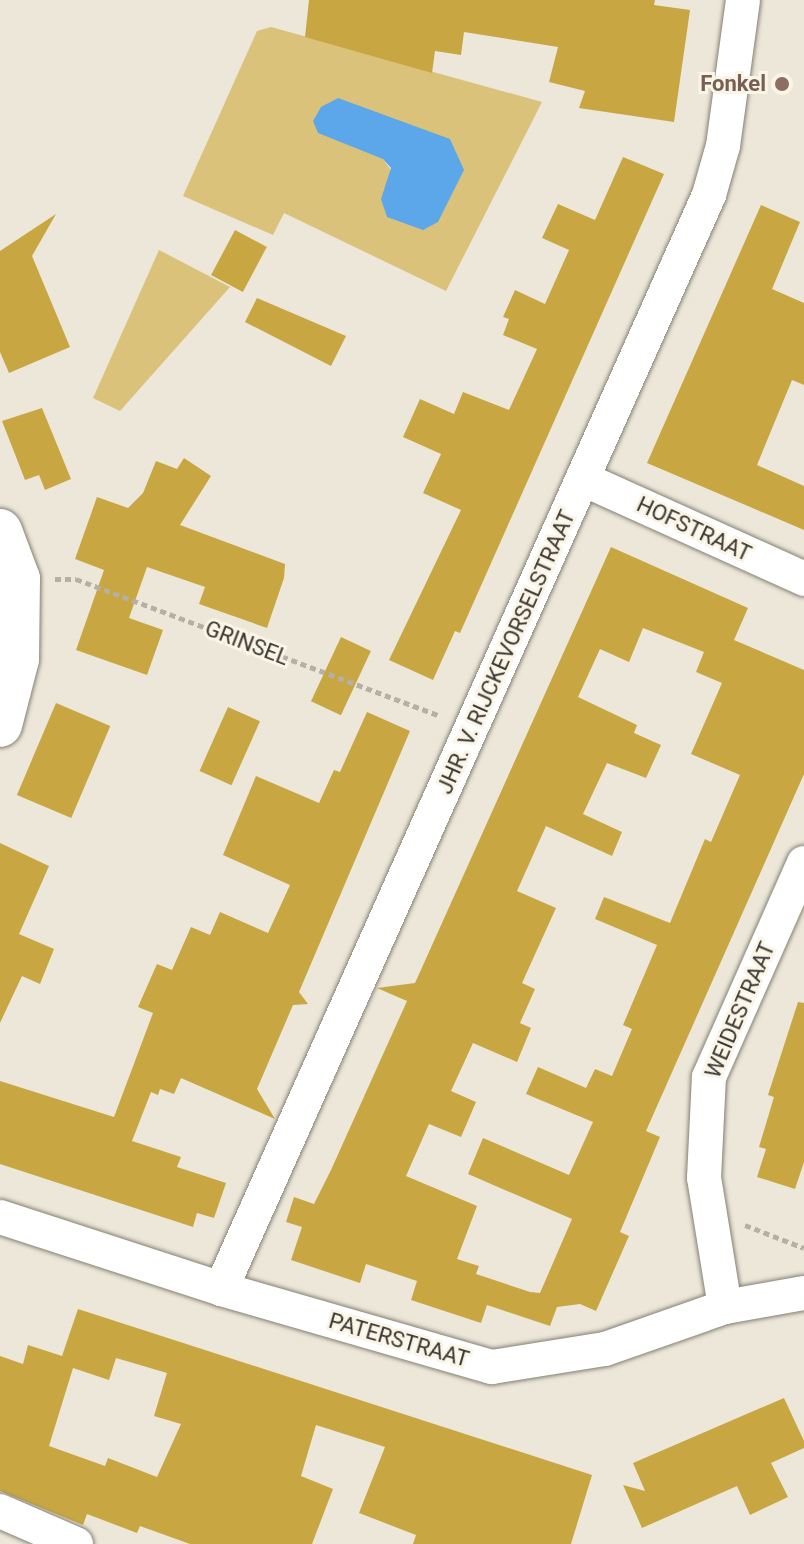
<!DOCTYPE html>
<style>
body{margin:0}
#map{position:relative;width:804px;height:1544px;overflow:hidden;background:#ece7d9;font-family:Roboto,sans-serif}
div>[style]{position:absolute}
.green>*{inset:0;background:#dbc27a}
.water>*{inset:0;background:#5ba7e9}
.building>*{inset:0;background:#c8a743;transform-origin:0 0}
.path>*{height:5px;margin-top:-2.5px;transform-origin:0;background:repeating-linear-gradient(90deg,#b4b0a5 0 6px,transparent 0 10px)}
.roads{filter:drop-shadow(0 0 2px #858073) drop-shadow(0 0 2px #858073)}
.street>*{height:34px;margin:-17px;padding:0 17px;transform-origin:17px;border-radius:17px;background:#fff}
.secondary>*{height:44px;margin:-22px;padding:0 22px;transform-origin:22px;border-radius:22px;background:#fff}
.dots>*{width:22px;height:22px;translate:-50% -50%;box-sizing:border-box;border:4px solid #faf5e6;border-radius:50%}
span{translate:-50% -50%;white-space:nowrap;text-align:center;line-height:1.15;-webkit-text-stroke:6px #faf5e6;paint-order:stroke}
.education-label{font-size:22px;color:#785e54;font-weight:700}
.right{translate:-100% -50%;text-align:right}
.street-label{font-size:22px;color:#393731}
</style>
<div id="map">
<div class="green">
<i style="clip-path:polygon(evenodd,271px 27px,542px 102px,446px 291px,284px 213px,273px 235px,183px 196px,257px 31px,271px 27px,383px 159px,463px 170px,381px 199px,393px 173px,383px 159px)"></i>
<i style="clip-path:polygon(159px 250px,230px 287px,120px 411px,93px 398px)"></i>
</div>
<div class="water">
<i style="clip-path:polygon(338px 98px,450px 139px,464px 170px,438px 222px,423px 230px,387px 217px,381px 199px,391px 168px,383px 159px,318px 133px,313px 121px,321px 107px)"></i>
</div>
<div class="building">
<i style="clip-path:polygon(309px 0,655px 0,654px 5px,690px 10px,674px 122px,579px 108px,585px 91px,549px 82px,558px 47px,464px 32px,461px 55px,435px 51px,432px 73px,305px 37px)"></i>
<i style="clip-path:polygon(623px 157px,664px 174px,460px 633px,455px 631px,433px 680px,389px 660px,461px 510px,423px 493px,441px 454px,403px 437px,420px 399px,454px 414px,463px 392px,509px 410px,537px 349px,503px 335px,509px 319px,503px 317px,515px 290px,545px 304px,569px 250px,542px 238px,558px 204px,595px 220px)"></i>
<i style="clip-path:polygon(761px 205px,800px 222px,772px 289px,804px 303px,804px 385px,792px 380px,757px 465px,804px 486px,804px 530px,647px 463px)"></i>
<i style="clip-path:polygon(56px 214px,32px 256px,70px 347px,9px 373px,0 352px,0 251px)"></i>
<i style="left:235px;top:230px;width:36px;height:51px;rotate:28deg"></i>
<i style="clip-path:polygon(257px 298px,346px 336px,331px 366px,245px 322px)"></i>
<i style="clip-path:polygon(42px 408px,71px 479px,45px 490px,39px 475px,25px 480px,2px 421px)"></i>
<i style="clip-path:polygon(184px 458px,211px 476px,180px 525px,285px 564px,284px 578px,267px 628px,199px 604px,205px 587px,147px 567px,129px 618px,163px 630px,147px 675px,76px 650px,104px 570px,75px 559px,97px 497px,128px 508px,143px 493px,156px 461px,177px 469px)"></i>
<i style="clip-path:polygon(evenodd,611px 547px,748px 608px,734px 640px,804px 670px,804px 774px,646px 1131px,660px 1137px,620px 1232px,629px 1236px,596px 1311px,580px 1304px,557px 1307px,550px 1326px,487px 1305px,481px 1323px,411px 1300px,417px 1281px,366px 1264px,360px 1283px,291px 1260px,302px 1227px,286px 1222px,294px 1197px,314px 1204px,331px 1170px,407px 1001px,377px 988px,415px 983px,611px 547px,643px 628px,704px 652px,696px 672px,722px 683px,691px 754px,740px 775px,711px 842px,705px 839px,670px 923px,604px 897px,595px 919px,657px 945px,623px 1025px,632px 1029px,612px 1076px,595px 1069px,586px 1088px,538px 1067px,526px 1094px,593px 1122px,569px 1175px,483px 1138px,468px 1174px,572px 1219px,540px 1293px,530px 1292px,476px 1274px,479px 1266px,457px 1259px,477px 1206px,406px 1176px,429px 1124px,461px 1137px,476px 1102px,451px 1091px,473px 1043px,517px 1062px,531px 1028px,520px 1023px,535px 989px,522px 983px,556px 908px,517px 891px,546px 826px,612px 856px,622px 832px,583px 814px,607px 763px,646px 778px,661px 745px,634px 733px,637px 725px,578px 697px,600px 649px,629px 662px,643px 628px)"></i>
<i style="left:341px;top:637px;width:33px;height:71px;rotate:25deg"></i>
<i style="left:56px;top:703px;width:59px;height:100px;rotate:23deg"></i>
<i style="left:228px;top:707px;width:35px;height:70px;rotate:24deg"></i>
<i style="clip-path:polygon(367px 712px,410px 731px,299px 992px,308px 1004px,293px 1005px,257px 1089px,275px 1119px,181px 1078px,174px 1094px,160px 1089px,158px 1095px,151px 1092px,132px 1141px,181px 1157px,177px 1167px,226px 1183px,214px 1218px,197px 1213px,193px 1227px,0 1164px,0 1081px,114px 1117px,153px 1013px,138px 1007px,157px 964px,172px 970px,191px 927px,210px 935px,220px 912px,268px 933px,290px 885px,223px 855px,256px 776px,319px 803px,334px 770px,340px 772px)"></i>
<i style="clip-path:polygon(0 843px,49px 866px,19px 934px,54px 949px,40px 984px,22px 976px,0 1023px)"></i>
<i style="clip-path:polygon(798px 1002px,804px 1003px,804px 1162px,795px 1189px,757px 1177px,766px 1149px,759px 1147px,774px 1097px,768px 1095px)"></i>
<i style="clip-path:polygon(evenodd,78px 1309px,592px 1475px,571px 1544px,413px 1544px,416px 1535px,359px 1513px,385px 1447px,316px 1425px,301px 1476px,333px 1489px,312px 1544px,190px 1544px,140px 1526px,137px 1533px,87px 1514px,83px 1525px,0 1491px,0 1356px,23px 1364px,28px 1345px,62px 1356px,78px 1309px,116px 1358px,167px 1373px,154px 1416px,181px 1424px,157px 1477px,108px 1458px,105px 1466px,49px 1446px,73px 1368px,109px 1380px,116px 1358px)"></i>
<i style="clip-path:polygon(784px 1398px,804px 1441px,804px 1448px,771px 1463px,788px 1497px,750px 1515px,737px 1486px,642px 1528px,623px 1485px,645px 1491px,633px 1463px)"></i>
</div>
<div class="path">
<i style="left:55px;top:579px;width:21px"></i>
<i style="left:76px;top:579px;width:389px;rotate:20.6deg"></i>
<i style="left:745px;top:1225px;width:63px;rotate:21.3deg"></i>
</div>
<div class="roads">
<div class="street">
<i style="left:583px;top:479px;width:243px;rotate:24.3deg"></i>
<i style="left:0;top:1217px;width:232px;rotate:18deg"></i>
<i style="left:221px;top:1289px;width:282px;rotate:16.1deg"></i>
<i style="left:492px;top:1367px;width:114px;rotate:-9.1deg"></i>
<i style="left:605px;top:1349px;width:127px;rotate:-19.3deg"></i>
<i style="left:725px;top:1307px;width:80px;rotate:-10deg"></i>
<i style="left:221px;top:1289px;width:1198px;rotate:-65.96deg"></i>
<i style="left:709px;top:195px;width:51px;rotate:-74.1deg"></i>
<i style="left:723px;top:146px;width:147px;rotate:-82.2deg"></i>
<i style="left:725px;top:1307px;width:131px;rotate:-99.2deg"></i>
<i style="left:704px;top:1178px;width:101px;rotate:-87.2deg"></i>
<i style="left:709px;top:1077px;width:234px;rotate:-66.1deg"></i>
<i style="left:0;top:1511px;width:83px;rotate:23.5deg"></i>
</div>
<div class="secondary">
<i style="left:0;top:531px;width:51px;rotate:69.4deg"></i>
<i style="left:18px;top:579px;width:80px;rotate:90.7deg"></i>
<i style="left:17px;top:659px;width:68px;rotate:104.4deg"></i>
</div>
</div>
<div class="dots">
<i style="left:782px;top:84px;background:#8d6e63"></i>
</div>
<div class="education-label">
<span class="right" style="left:766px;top:84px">Fonkel</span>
</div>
<div class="street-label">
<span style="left:694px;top:529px;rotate:25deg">HOFSTRAAT</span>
<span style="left:247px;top:643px;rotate:21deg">GRINSEL</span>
<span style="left:506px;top:652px;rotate:-66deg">JHR. V. RIJCKEVORSELSTRAAT</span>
<span style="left:740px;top:1010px;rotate:-67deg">WEIDESTRAAT</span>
<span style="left:399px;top:1340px;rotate:16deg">PATERSTRAAT</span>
</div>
</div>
